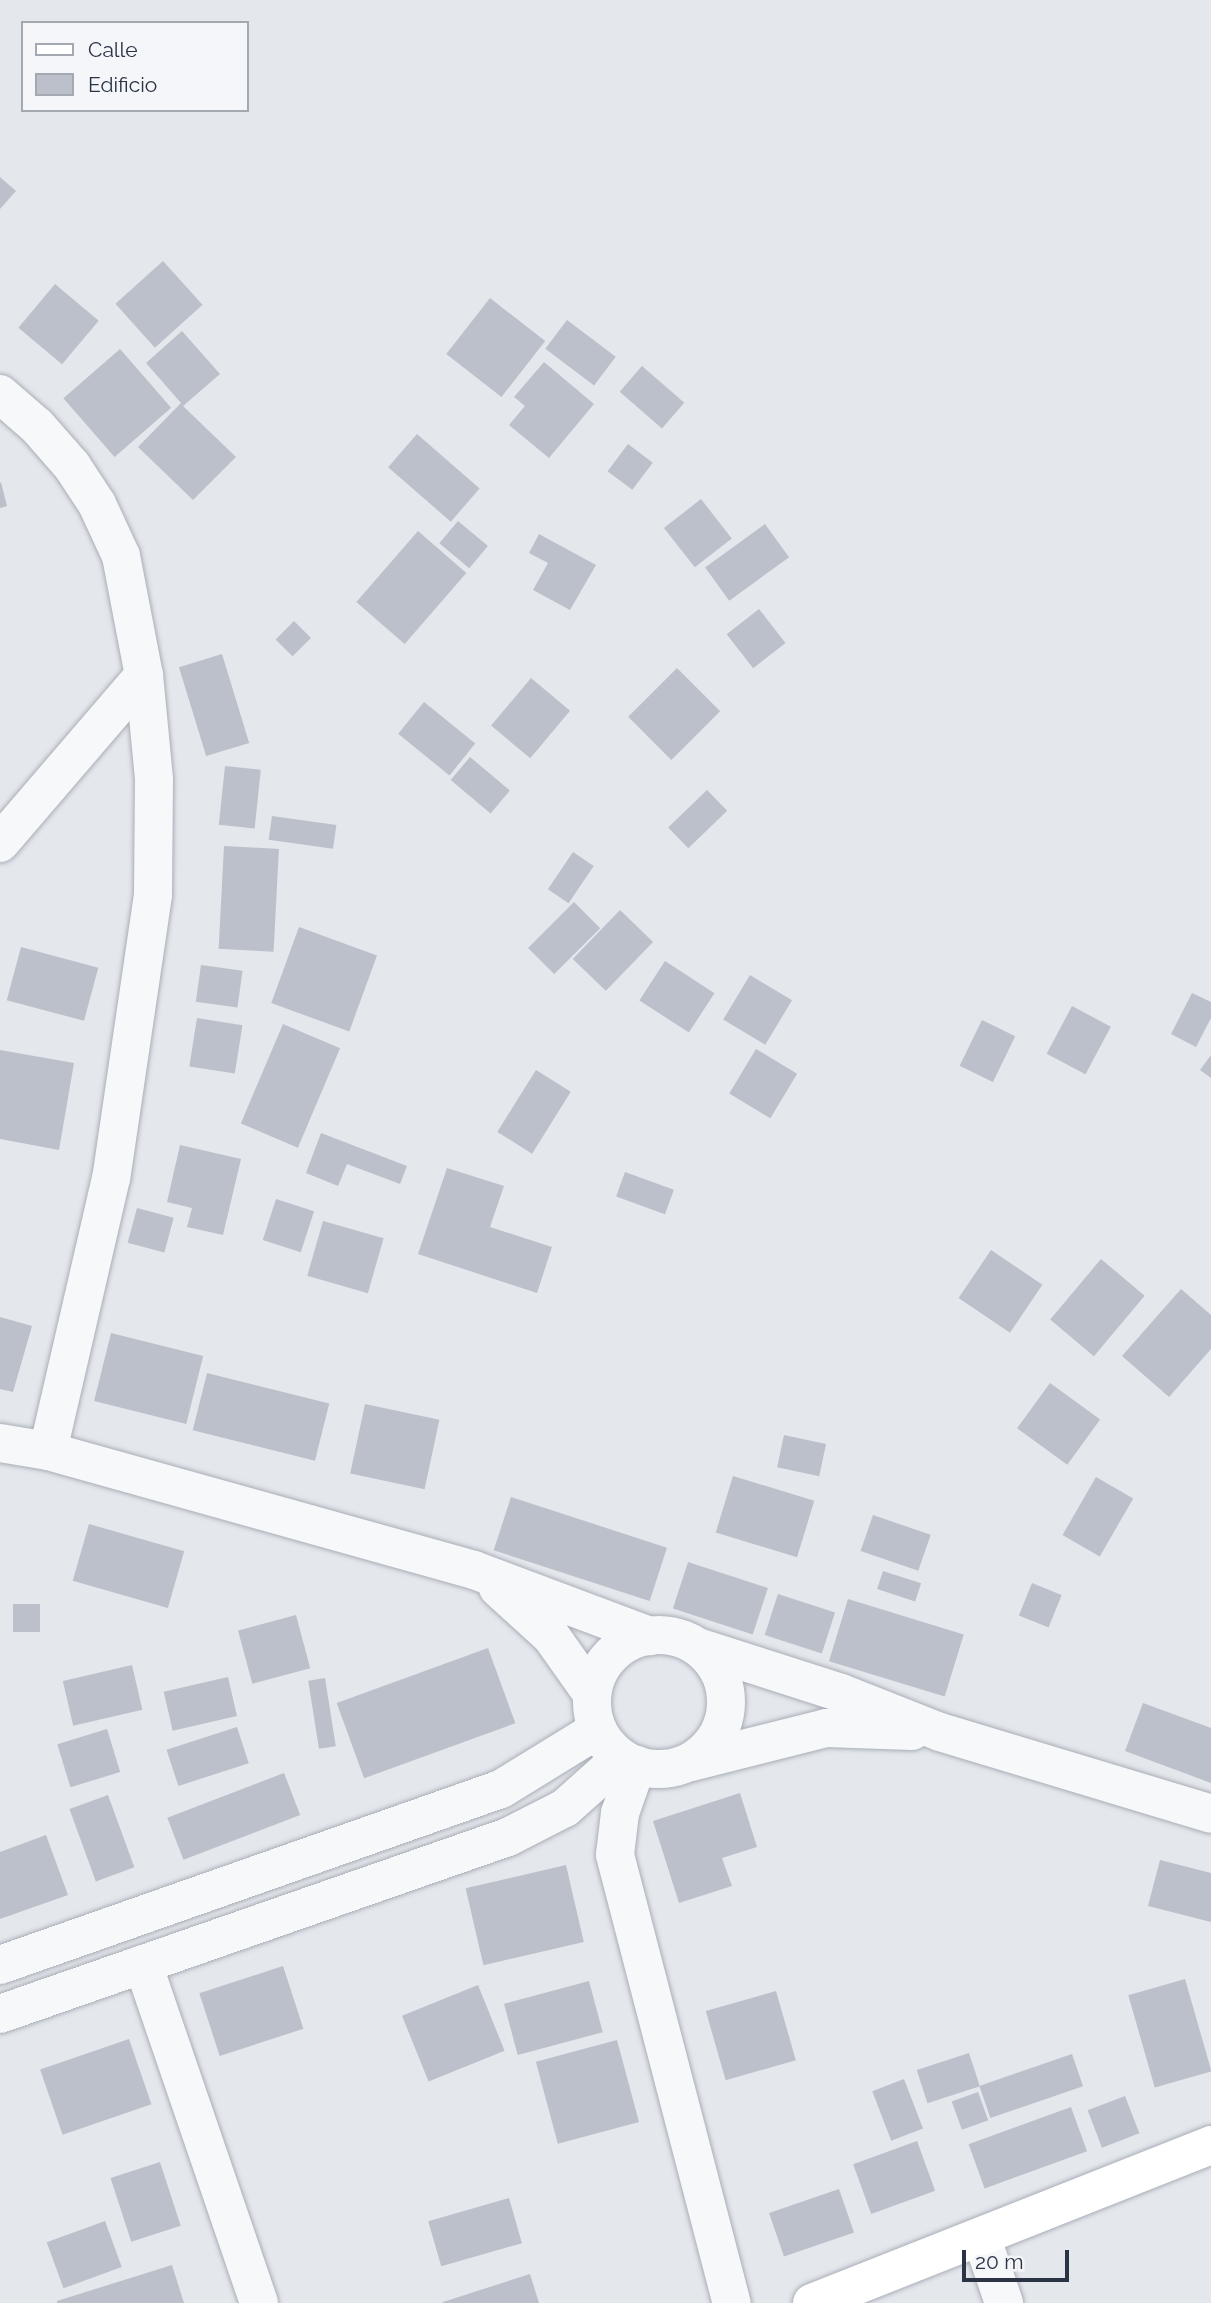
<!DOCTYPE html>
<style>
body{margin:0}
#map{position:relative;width:1211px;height:2303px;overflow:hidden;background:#e4e7ec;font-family:Raleway,sans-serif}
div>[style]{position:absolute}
.building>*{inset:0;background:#bbc0ca;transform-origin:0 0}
.roads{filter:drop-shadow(0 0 2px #a9aeb7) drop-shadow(0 0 2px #a9aeb7)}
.minor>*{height:38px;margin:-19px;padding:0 19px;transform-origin:19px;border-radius:19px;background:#f7f8fa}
.minor>.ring{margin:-19px;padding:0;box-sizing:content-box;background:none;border:38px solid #f7f8fa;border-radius:50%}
.major>*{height:38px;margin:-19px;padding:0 19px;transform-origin:19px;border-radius:19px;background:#fff}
span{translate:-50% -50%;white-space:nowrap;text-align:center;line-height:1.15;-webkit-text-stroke:7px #f4f6f9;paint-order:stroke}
.legend{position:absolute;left:21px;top:21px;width:228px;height:91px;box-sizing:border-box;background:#f4f6f9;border:2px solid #a4a8b1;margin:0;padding:9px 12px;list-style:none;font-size:21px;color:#2b3445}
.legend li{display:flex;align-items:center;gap:14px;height:35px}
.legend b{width:35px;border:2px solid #a4a8b1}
.scale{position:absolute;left:962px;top:2250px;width:107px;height:32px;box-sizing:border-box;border:4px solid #2b3445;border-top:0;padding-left:9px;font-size:21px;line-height:24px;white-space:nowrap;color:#2b3445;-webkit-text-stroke:5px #f4f6f9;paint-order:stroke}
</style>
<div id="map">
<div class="building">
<i style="clip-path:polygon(0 177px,16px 191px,0 209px)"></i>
<i style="left:163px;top:261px;width:59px;height:64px;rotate:48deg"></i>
<i style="left:55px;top:284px;width:57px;height:57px;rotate:40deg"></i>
<i style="left:490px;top:298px;width:70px;height:71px;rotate:38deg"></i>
<i style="left:567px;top:320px;width:61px;height:36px;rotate:37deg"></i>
<i style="clip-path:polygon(182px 331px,220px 374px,183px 406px,236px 457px,193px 500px,138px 447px,181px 403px,146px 363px)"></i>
<i style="left:120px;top:349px;width:78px;height:75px;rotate:49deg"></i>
<i style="clip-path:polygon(544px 362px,594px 404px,549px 458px,509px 425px,525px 406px,514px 397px)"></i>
<i style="left:642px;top:366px;width:56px;height:34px;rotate:41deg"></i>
<i style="left:417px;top:434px;width:83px;height:44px;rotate:41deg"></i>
<i style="left:628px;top:444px;width:31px;height:34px;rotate:37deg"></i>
<i style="clip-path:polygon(1px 482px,7px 506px,0 508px,0 483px)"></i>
<i style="left:701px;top:499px;width:50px;height:47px;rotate:52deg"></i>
<i style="left:458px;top:521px;width:39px;height:29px;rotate:40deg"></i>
<i style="left:765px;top:524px;width:41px;height:74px;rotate:54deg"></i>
<i style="left:418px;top:531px;width:64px;height:94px;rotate:41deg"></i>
<i style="clip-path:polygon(539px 534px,596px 565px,570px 610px,533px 590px,548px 563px,529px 553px)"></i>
<i style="left:759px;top:609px;width:43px;height:41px;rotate:52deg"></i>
<i style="left:294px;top:621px;width:24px;height:26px;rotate:45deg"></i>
<i style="left:222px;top:654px;width:93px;height:45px;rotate:73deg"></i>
<i style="left:677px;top:668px;width:61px;height:69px;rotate:45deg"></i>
<i style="left:531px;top:678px;width:51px;height:62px;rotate:40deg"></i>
<i style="left:424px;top:702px;width:66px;height:41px;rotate:39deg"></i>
<i style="left:470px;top:757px;width:52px;height:30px;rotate:40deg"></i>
<i style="left:225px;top:766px;width:36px;height:59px;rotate:6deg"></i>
<i style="left:707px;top:790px;width:29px;height:54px;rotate:46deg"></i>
<i style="left:272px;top:816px;width:65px;height:24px;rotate:8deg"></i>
<i style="left:224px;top:846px;width:55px;height:103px;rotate:3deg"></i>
<i style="left:573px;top:852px;width:25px;height:45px;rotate:34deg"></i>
<i style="left:574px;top:902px;width:37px;height:65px;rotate:45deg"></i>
<i style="left:620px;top:910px;width:46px;height:68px;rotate:44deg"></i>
<i style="left:299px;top:927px;width:83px;height:81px;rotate:20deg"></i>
<i style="left:21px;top:947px;width:80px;height:55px;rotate:15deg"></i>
<i style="left:665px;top:961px;width:59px;height:47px;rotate:33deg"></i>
<i style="left:201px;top:965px;width:42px;height:37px;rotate:8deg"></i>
<i style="left:750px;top:975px;width:49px;height:52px;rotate:31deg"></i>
<i style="clip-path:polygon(1192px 993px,1211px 1002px,1211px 1018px,1196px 1047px,1171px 1034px)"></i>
<i style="left:1072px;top:1006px;width:44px;height:54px;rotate:28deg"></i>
<i style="left:197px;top:1018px;width:46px;height:49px;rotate:9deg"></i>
<i style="left:982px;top:1020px;width:37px;height:51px;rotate:26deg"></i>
<i style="left:283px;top:1024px;width:62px;height:108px;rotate:23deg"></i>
<i style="left:756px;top:1049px;width:48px;height:52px;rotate:31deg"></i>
<i style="clip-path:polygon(0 1050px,74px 1063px,59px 1150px,0 1139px)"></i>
<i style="clip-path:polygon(1211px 1055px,1211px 1078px,1200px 1070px)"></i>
<i style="left:536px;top:1070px;width:41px;height:73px;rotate:32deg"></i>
<i style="clip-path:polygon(321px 1133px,407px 1166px,400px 1184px,347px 1164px,338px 1186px,306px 1173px)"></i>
<i style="clip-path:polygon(180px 1145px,241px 1159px,223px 1235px,187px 1227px,192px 1208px,167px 1202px)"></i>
<i style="clip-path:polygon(447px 1168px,504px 1186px,490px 1227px,552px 1247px,537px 1293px,418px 1254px)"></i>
<i style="left:625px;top:1172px;width:52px;height:26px;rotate:20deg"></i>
<i style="left:276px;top:1199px;width:40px;height:43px;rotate:18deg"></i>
<i style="left:137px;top:1208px;width:38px;height:36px;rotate:15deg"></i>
<i style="left:323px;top:1221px;width:63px;height:57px;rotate:16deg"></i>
<i style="left:991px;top:1250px;width:62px;height:58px;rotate:34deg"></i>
<i style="left:1101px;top:1259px;width:57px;height:79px;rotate:40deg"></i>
<i style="clip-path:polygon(1181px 1289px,1211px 1315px,1211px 1349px,1169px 1397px,1122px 1356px)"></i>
<i style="clip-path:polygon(0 1317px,32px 1326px,13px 1392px,0 1389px)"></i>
<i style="left:111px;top:1333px;width:95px;height:70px;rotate:14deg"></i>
<i style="left:207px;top:1373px;width:126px;height:59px;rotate:14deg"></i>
<i style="left:1050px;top:1383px;width:62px;height:56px;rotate:36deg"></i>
<i style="left:365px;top:1404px;width:76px;height:71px;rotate:12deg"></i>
<i style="left:784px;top:1435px;width:43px;height:33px;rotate:12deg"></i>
<i style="left:733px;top:1476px;width:85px;height:59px;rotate:17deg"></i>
<i style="left:1096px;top:1477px;width:43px;height:67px;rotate:30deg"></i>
<i style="left:511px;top:1497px;width:164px;height:56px;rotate:18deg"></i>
<i style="left:873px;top:1515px;width:61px;height:38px;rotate:19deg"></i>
<i style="left:89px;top:1524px;width:99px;height:59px;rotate:16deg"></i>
<i style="left:688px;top:1562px;width:84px;height:49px;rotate:18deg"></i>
<i style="left:883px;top:1571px;width:40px;height:19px;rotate:18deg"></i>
<i style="left:1032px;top:1583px;width:32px;height:35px;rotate:22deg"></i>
<i style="left:778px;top:1594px;width:60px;height:43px;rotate:18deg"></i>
<i style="left:848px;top:1599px;width:121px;height:65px;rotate:17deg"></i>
<i style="left:13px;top:1604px;width:27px;height:28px"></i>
<i style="left:296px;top:1615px;width:55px;height:60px;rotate:75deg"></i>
<i style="left:488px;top:1648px;width:80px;height:161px;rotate:70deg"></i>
<i style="left:132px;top:1665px;width:46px;height:71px;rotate:77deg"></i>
<i style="left:228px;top:1677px;width:40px;height:66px;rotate:77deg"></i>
<i style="left:325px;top:1678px;width:69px;height:17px;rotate:81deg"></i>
<i style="clip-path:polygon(1143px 1703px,1211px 1728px,1211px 1783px,1125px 1751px)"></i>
<i style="left:237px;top:1727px;width:38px;height:74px;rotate:72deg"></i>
<i style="left:107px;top:1729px;width:45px;height:52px;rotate:73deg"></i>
<i style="left:284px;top:1773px;width:45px;height:125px;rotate:69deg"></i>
<i style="clip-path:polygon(740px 1793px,757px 1847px,722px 1858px,732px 1886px,679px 1903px,653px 1821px)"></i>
<i style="left:108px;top:1795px;width:77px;height:41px;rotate:70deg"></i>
<i style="clip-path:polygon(46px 1835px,68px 1895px,0 1919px,0 1852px)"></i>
<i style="clip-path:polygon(1160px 1860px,1211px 1873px,1211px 1922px,1148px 1906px)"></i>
<i style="left:566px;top:1865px;width:79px;height:103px;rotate:77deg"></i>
<i style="left:283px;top:1966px;width:66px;height:88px;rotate:72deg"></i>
<i style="left:1185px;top:1979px;width:96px;height:59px;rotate:74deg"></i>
<i style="left:589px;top:1981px;width:53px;height:88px;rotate:75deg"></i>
<i style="left:478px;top:1985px;width:71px;height:82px;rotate:68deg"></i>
<i style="left:776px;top:1991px;width:72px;height:73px;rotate:74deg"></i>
<i style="left:129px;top:2039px;width:69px;height:94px;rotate:71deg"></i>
<i style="left:617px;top:2040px;width:85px;height:84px;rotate:75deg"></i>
<i style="left:969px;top:2053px;width:35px;height:55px;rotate:72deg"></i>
<i style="left:1072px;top:2054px;width:34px;height:98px;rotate:71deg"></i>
<i style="left:904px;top:2079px;width:53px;height:34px;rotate:69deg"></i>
<i style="left:978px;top:2092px;width:30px;height:28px;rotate:70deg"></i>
<i style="left:1125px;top:2096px;width:40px;height:40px;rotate:69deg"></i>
<i style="left:1071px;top:2107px;width:47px;height:109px;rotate:70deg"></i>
<i style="left:917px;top:2141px;width:53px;height:68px;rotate:70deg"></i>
<i style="left:160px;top:2162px;width:67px;height:52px;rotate:72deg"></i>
<i style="left:839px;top:2189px;width:46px;height:74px;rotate:71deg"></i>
<i style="left:509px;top:2198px;width:47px;height:84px;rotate:74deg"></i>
<i style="left:105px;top:2221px;width:49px;height:62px;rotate:70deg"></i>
<i style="clip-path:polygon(172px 2265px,184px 2303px,57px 2303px,57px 2301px)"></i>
<i style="clip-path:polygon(530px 2274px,539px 2303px,443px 2303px,443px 2302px)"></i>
</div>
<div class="roads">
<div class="minor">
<i style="left:0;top:394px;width:49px;rotate:40.9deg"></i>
<i style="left:37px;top:426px;width:53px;rotate:48.8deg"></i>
<i style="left:72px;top:466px;width:45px;rotate:56.7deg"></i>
<i style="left:97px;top:504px;width:57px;rotate:65.2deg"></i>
<i style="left:121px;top:556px;width:121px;rotate:79.1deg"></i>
<i style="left:144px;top:675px;width:104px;rotate:84.5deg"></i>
<i style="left:154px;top:779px;width:116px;rotate:90.5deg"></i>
<i style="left:153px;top:895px;width:286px;rotate:98.4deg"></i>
<i style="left:111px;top:1178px;width:280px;rotate:103deg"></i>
<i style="left:48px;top:1451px;width:442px;rotate:15.6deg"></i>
<i style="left:474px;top:1570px;width:188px;rotate:20.6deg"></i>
<i style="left:0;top:843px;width:221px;rotate:-49.4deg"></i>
<i style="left:0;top:1443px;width:49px;rotate:9.5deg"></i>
<i style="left:498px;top:1588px;width:72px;rotate:42.2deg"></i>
<i style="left:551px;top:1636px;width:71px;rotate:54.7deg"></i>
<i class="ring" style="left:592px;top:1635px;width:96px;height:96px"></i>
<i style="left:698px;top:1647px;width:150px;rotate:17.8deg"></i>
<i style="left:841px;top:1693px;width:106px;rotate:21.5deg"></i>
<i style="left:940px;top:1732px;width:283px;rotate:16.8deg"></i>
<i style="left:691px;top:1762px;width:139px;rotate:-14.1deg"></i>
<i style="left:826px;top:1728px;width:86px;rotate:2deg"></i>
<i style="left:637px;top:1765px;width:51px;rotate:109.5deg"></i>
<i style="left:620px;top:1813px;width:42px;rotate:96.8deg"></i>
<i style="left:615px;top:1855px;width:463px;rotate:75.4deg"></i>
<i style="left:143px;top:1964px;width:358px;rotate:71.1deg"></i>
<i style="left:0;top:1965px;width:531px;rotate:-19.36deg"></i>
<i style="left:501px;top:1789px;width:113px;rotate:-31.6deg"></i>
<i style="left:0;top:2014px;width:538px;rotate:-19.21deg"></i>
<i style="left:508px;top:1837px;width:64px;rotate:-27deg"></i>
<i style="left:565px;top:1808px;width:75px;rotate:-41.8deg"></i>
<i style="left:982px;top:2239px;width:68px;rotate:71deg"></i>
</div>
<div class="major">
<i style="left:812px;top:2303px;width:429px;rotate:-21.6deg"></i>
</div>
</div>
<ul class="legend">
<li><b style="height:9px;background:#fff"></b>Calle</li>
<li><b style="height:19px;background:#bbc0ca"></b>Edificio</li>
</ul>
<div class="scale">20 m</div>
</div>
